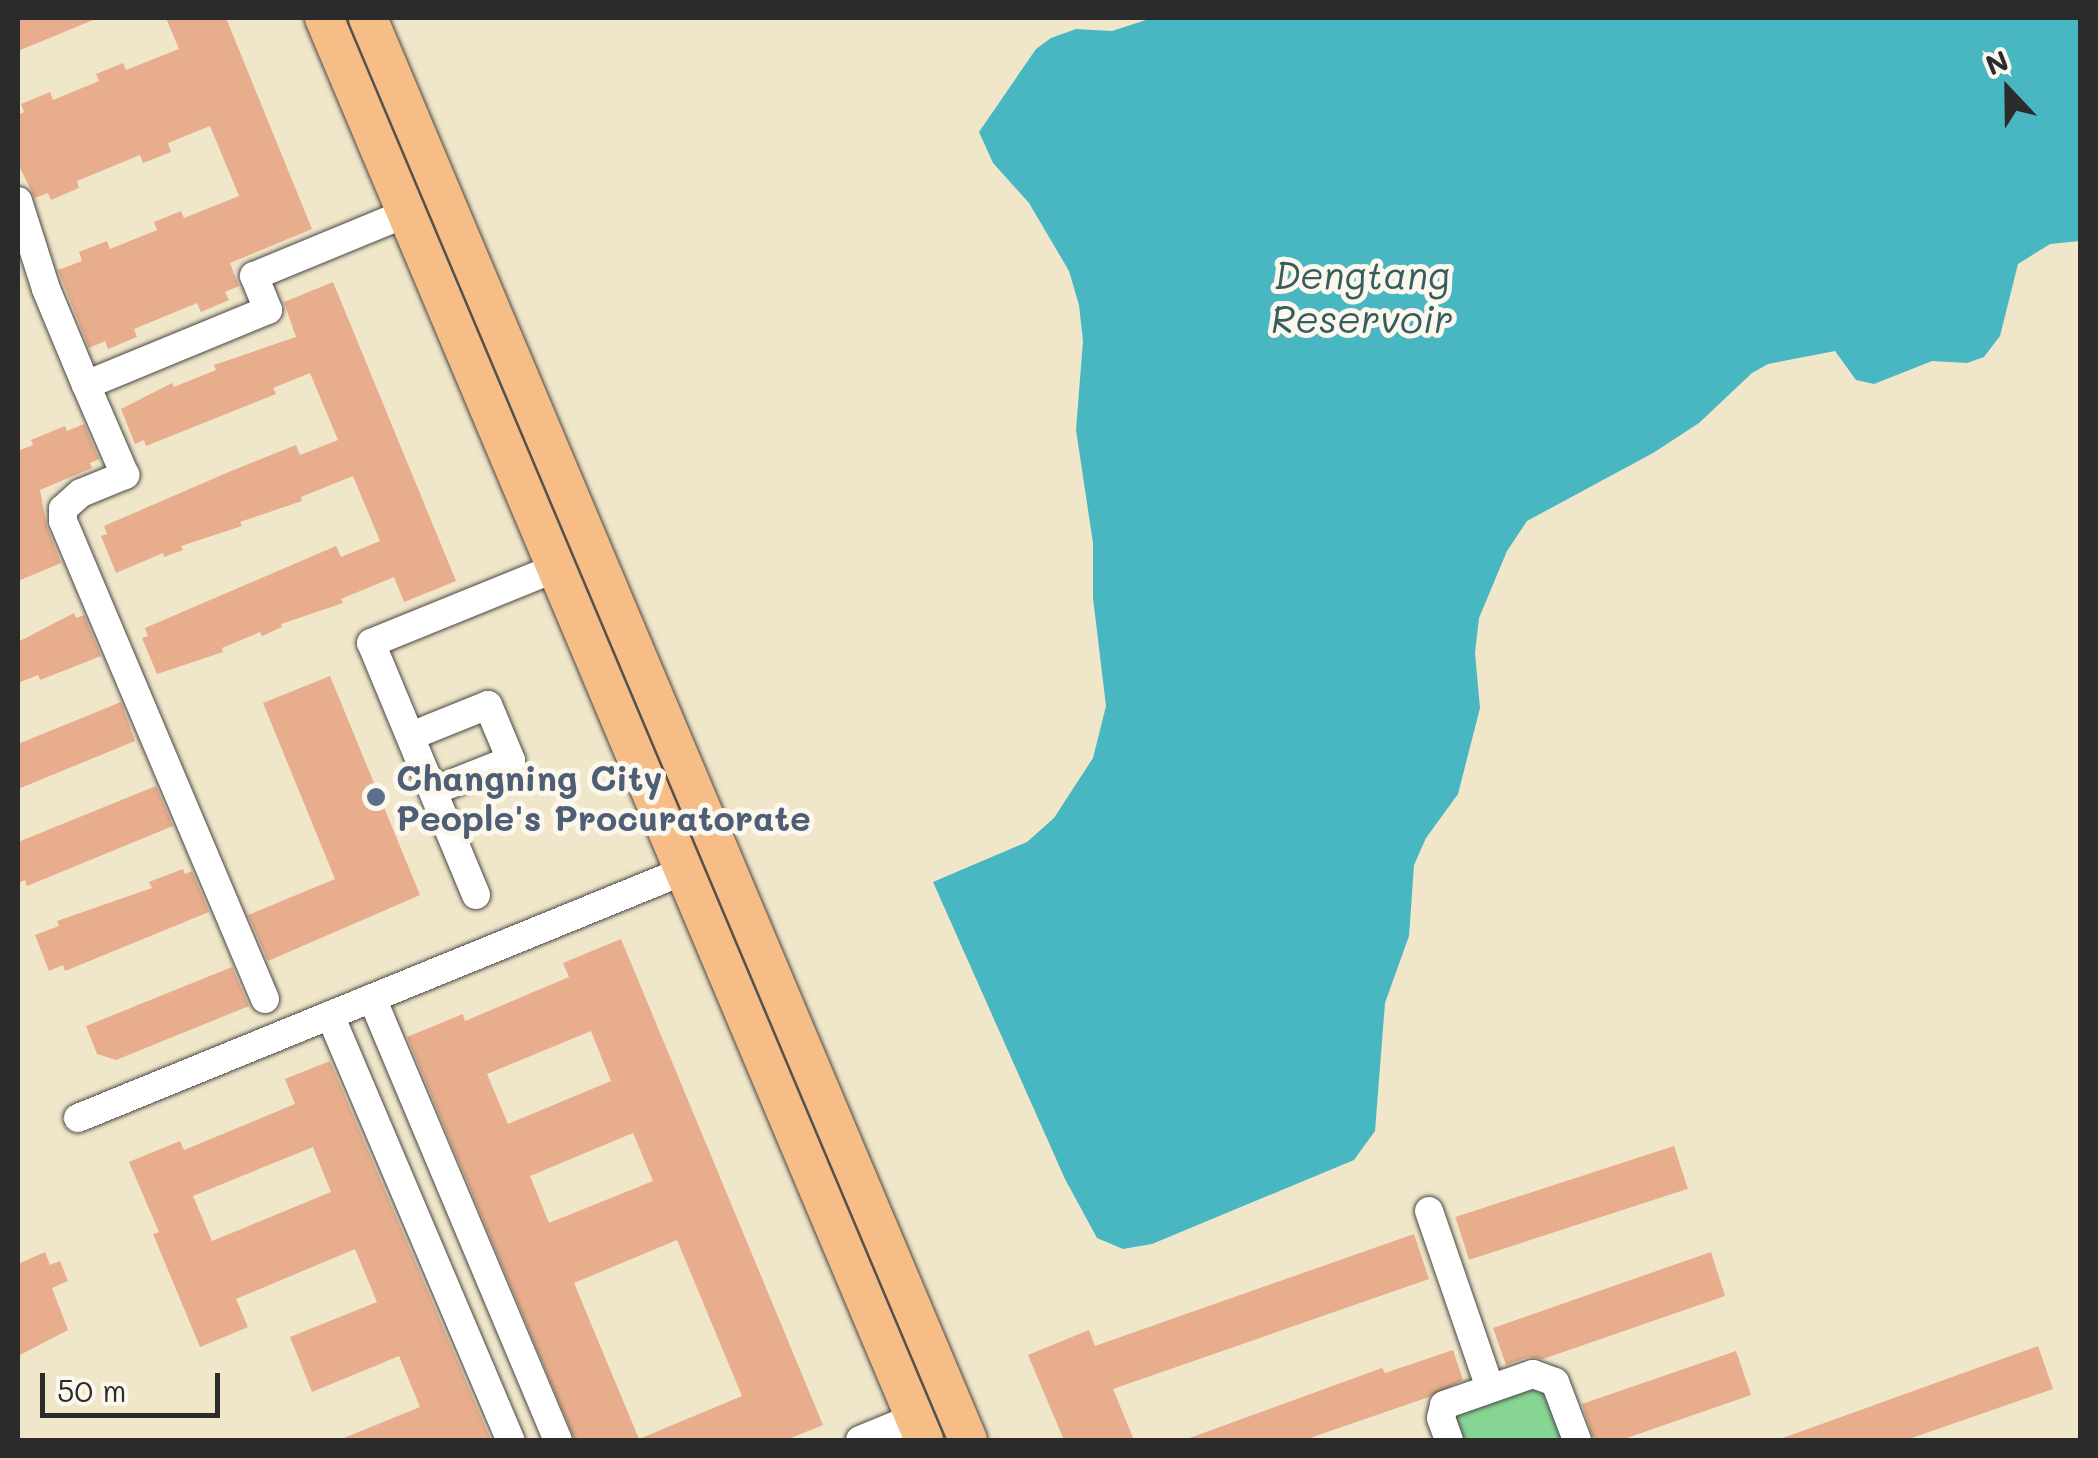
<!DOCTYPE html>
<style>
body{margin:0}
#map{position:relative;width:2098px;height:1458px;overflow:hidden;background:#f0e6ca;font-family:Mali,sans-serif}
div>[style]{position:absolute}
.green>*{inset:0;background:#87d593}
.water>*{inset:0;background:#49b7c2}
.building>*{inset:0;background:#e7ad8c;transform-origin:0 0}
.roads{filter:drop-shadow(0 0 2px #494743) drop-shadow(0 0 2px #494743)}
.minor>*{height:28px;margin:-14px;padding:0 14px;transform-origin:14px;border-radius:14px;background:#fff}
.major>*{height:38px;margin:-19px;padding:0 19px;transform-origin:19px;border-radius:19px;background:#f6be86}
.dots>*{width:28px;height:28px;translate:-50% -50%;box-sizing:border-box;border:5px solid #fbf7ec;border-radius:50%}
span{translate:-50% -50%;white-space:nowrap;text-align:center;line-height:1.15;-webkit-text-stroke:10px #fbf7ec;paint-order:stroke}
.service-label{font-size:35px;color:#4e5e75;font-weight:700}
.left{translate:0 -50%;text-align:left}
.water-label{font-size:38px;color:#365c60;font-style:italic}
.frame{position:absolute;inset:0;border:20px solid #2b2b2b;pointer-events:none}
.north{position:absolute;left:1958px;top:40px;width:100px;height:100px;-webkit-text-stroke:8px #fbf7ec;paint-order:stroke;rotate:338deg;font-size:28px;font-weight:700;line-height:40px;text-align:center;color:#2b2b2b}
.north::after{content:'';display:block;margin:auto;width:35px;height:45px;background:#2b2b2b;clip-path:polygon(50% 0,100% 100%,50% 72%,0 100%)}
.scale{position:absolute;left:40px;top:1373px;width:180px;height:45px;box-sizing:border-box;border:5px solid #2b2b2b;border-top:0;padding-left:12px;font-size:30px;line-height:35px;white-space:nowrap;color:#2b2b2b;-webkit-text-stroke:8px #fbf7ec;paint-order:stroke}
</style>
<div id="map">
<div class="green">
<i style="clip-path:polygon(1533px 1387px,1545px 1391px,1563px 1440px,1462px 1440px,1455px 1414px)"></i>
</div>
<div class="water">
<i style="clip-path:polygon(1152px 18px,2080px 18px,2080px 241px,2050px 244px,2018px 264px,2000px 336px,1984px 357px,1967px 363px,1932px 361px,1874px 384px,1856px 380px,1835px 351px,1768px 364px,1752px 373px,1699px 423px,1653px 453px,1527px 521px,1507px 551px,1479px 618px,1475px 653px,1480px 708px,1458px 794px,1426px 838px,1414px 865px,1409px 936px,1385px 1003px,1375px 1131px,1354px 1160px,1152px 1244px,1123px 1249px,1097px 1238px,1065px 1179px,933px 882px,1027px 842px,1054px 818px,1093px 758px,1106px 706px,1093px 598px,1093px 543px,1076px 430px,1083px 341px,1079px 305px,1069px 271px,1029px 203px,993px 163px,979px 132px,1036px 49px,1051px 38px,1076px 29px,1112px 31px)"></i>
</div>
<div class="building">
<i style="clip-path:polygon(18px 18px,98px 18px,18px 51px)"></i>
<i style="clip-path:polygon(166px 18px,226px 18px,312px 229px,230px 263px,239px 286px,225px 292px,229px 300px,201px 312px,197px 303px,134px 329px,137px 337px,108px 349px,105px 341px,89px 348px,58px 270px,82px 261px,79px 252px,107px 241px,110px 249px,157px 230px,154px 222px,181px 211px,184px 218px,239px 196px,210px 126px,168px 143px,171px 152px,143px 163px,140px 155px,77px 181px,79px 188px,51px 200px,48px 193px,35px 198px,18px 164px,18px 115px,24px 112px,21px 104px,50px 92px,53px 100px,99px 81px,96px 74px,123px 63px,126px 70px,179px 49px)"></i>
<i style="clip-path:polygon(333px 282px,456px 581px,404px 602px,394px 577px,341px 599px,343px 603px,281px 624px,282px 627px,262px 636px,260px 632px,222px 648px,223px 652px,157px 674px,142px 638px,148px 636px,145px 628px,336px 546px,341px 557px,380px 541px,353px 476px,301px 497px,302px 501px,240px 522px,242px 526px,181px 546px,183px 550px,164px 557px,163px 553px,116px 573px,101px 536px,107px 534px,104px 526px,231px 471px,296px 445px,300px 455px,338px 440px,310px 373px,273px 388px,276px 394px,146px 446px,144px 440px,135px 444px,121px 409px,172px 383px,174px 387px,216px 370px,214px 365px,296px 337px,284px 302px)"></i>
<i style="clip-path:polygon(84px 424px,99px 459px,90px 463px,92px 468px,40px 490px,47px 527px,61px 563px,18px 581px,18px 451px,33px 445px,31px 440px,65px 426px,67px 431px)"></i>
<i style="clip-path:polygon(74px 613px,76px 618px,84px 615px,101px 656px,40px 680px,38px 675px,18px 683px,18px 642px)"></i>
<i style="clip-path:polygon(330px 676px,420px 895px,268px 961px,248px 915px,335px 879px,263px 703px)"></i>
<i style="clip-path:polygon(121px 702px,135px 741px,18px 789px,18px 744px)"></i>
<i style="clip-path:polygon(156px 786px,173px 826px,27px 886px,25px 880px,18px 883px,18px 842px)"></i>
<i style="clip-path:polygon(183px 869px,185px 874px,192px 871px,209px 912px,65px 971px,63px 965px,49px 971px,35px 935px,59px 926px,57px 921px,152px 888px,149px 882px)"></i>
<i style="clip-path:polygon(evenodd,621px 939px,823px 1425px,786px 1440px,575px 1440px,407px 1037px,463px 1014px,465px 1021px,569px 977px,563px 963px,621px 939px,591px 1031px,611px 1081px,508px 1124px,487px 1074px,591px 1031px,621px 939px,633px 1133px,653px 1181px,549px 1223px,530px 1176px,633px 1133px,621px 939px,677px 1240px,742px 1396px,639px 1439px,574px 1283px,677px 1240px)"></i>
<i style="clip-path:polygon(232px 967px,249px 1006px,116px 1060px,97px 1054px,86px 1026px)"></i>
<i style="clip-path:polygon(evenodd,330px 1061px,491px 1440px,339px 1440px,420px 1407px,399px 1356px,312px 1392px,290px 1337px,377px 1302px,355px 1249px,236px 1299px,248px 1327px,200px 1347px,153px 1234px,159px 1232px,129px 1162px,180px 1141px,184px 1150px,295px 1104px,285px 1079px,330px 1061px,313px 1147px,331px 1192px,212px 1241px,193px 1196px,313px 1147px)"></i>
<i style="left:1674px;top:1146px;width:45px;height:230px;rotate:72deg"></i>
<i style="clip-path:polygon(1414px 1234px,1429px 1279px,1113px 1389px,1134px 1440px,1064px 1440px,1028px 1355px,1089px 1330px,1095px 1346px)"></i>
<i style="clip-path:polygon(45px 1252px,50px 1265px,60px 1261px,68px 1281px,52px 1288px,68px 1330px,18px 1356px,18px 1264px)"></i>
<i style="clip-path:polygon(1711px 1252px,1725px 1296px,1543px 1359px,1528px 1357px,1506px 1365px,1493px 1328px)"></i>
<i style="clip-path:polygon(2038px 1346px,2053px 1389px,1906px 1440px,1777px 1440px)"></i>
<i style="clip-path:polygon(1453px 1350px,1463px 1380px,1429px 1397px,1304px 1440px,1184px 1440px,1382px 1368px,1385px 1373px)"></i>
<i style="clip-path:polygon(1736px 1351px,1751px 1395px,1621px 1440px,1594px 1440px,1582px 1404px)"></i>
</div>
<div class="roads">
<div class="minor">
<i style="left:18px;top:201px;width:92px;rotate:72.3deg"></i>
<i style="left:46px;top:289px;width:104px;rotate:67.4deg"></i>
<i style="left:411px;top:736px;width:83px;rotate:-21.9deg"></i>
<i style="left:488px;top:705px;width:60px;rotate:67.3deg"></i>
<i style="left:511px;top:760px;width:84px;rotate:158.3deg"></i>
<i style="left:476px;top:895px;width:273px;rotate:-112.6deg"></i>
<i style="left:371px;top:643px;width:202px;rotate:-22.1deg"></i>
<i style="left:372px;top:998px;width:480px;rotate:67.2deg"></i>
<i style="left:265px;top:999px;width:519px;rotate:-112.91deg"></i>
<i style="left:63px;top:521px;width:12px;rotate:-90deg"></i>
<i style="left:63px;top:509px;width:24px;rotate:-42deg"></i>
<i style="left:81px;top:493px;width:48px;rotate:-22.2deg"></i>
<i style="left:125px;top:475px;width:98px;rotate:-113.4deg"></i>
<i style="left:86px;top:385px;width:197px;rotate:-22.4deg"></i>
<i style="left:268px;top:310px;width:37px;rotate:-112deg"></i>
<i style="left:254px;top:276px;width:165px;rotate:-22.4deg"></i>
<i style="left:330px;top:1015px;width:462px;rotate:67deg"></i>
<i style="left:78px;top:1118px;width:657px;rotate:-22.19deg"></i>
<i style="left:1429px;top:1211px;width:187px;rotate:71deg"></i>
<i style="left:860px;top:1440px;width:58px;rotate:-22.2deg"></i>
<i style="left:1449px;top:1440px;width:23px;rotate:-110deg"></i>
<i style="left:1441px;top:1418px;width:13px;rotate:-77deg"></i>
<i style="left:1444px;top:1405px;width:94px;rotate:-19.2deg"></i>
<i style="left:1533px;top:1374px;width:23px;rotate:20deg"></i>
<i style="left:1555px;top:1382px;width:62px;rotate:69.2deg"></i>
</div>
<div class="major">
<i style="left:324px;top:18px;width:1543px;rotate:67.12deg"></i>
<i style="left:368px;top:18px;width:1543px;rotate:67.12deg"></i>
</div>
</div>
<div class="dots">
<i style="left:376px;top:797px;background:#5c6f8a"></i>
</div>
<div class="service-label">
<span class="left" style="left:396px;top:797px">Changning City<br>People's Procuratorate</span>
</div>
<div class="water-label">
<span style="left:1362px;top:297px">Dengtang<br>Reservoir</span>
</div>
<div class="frame"></div>
<div class="north">N</div>
<div class="scale">50 m</div>
</div>
